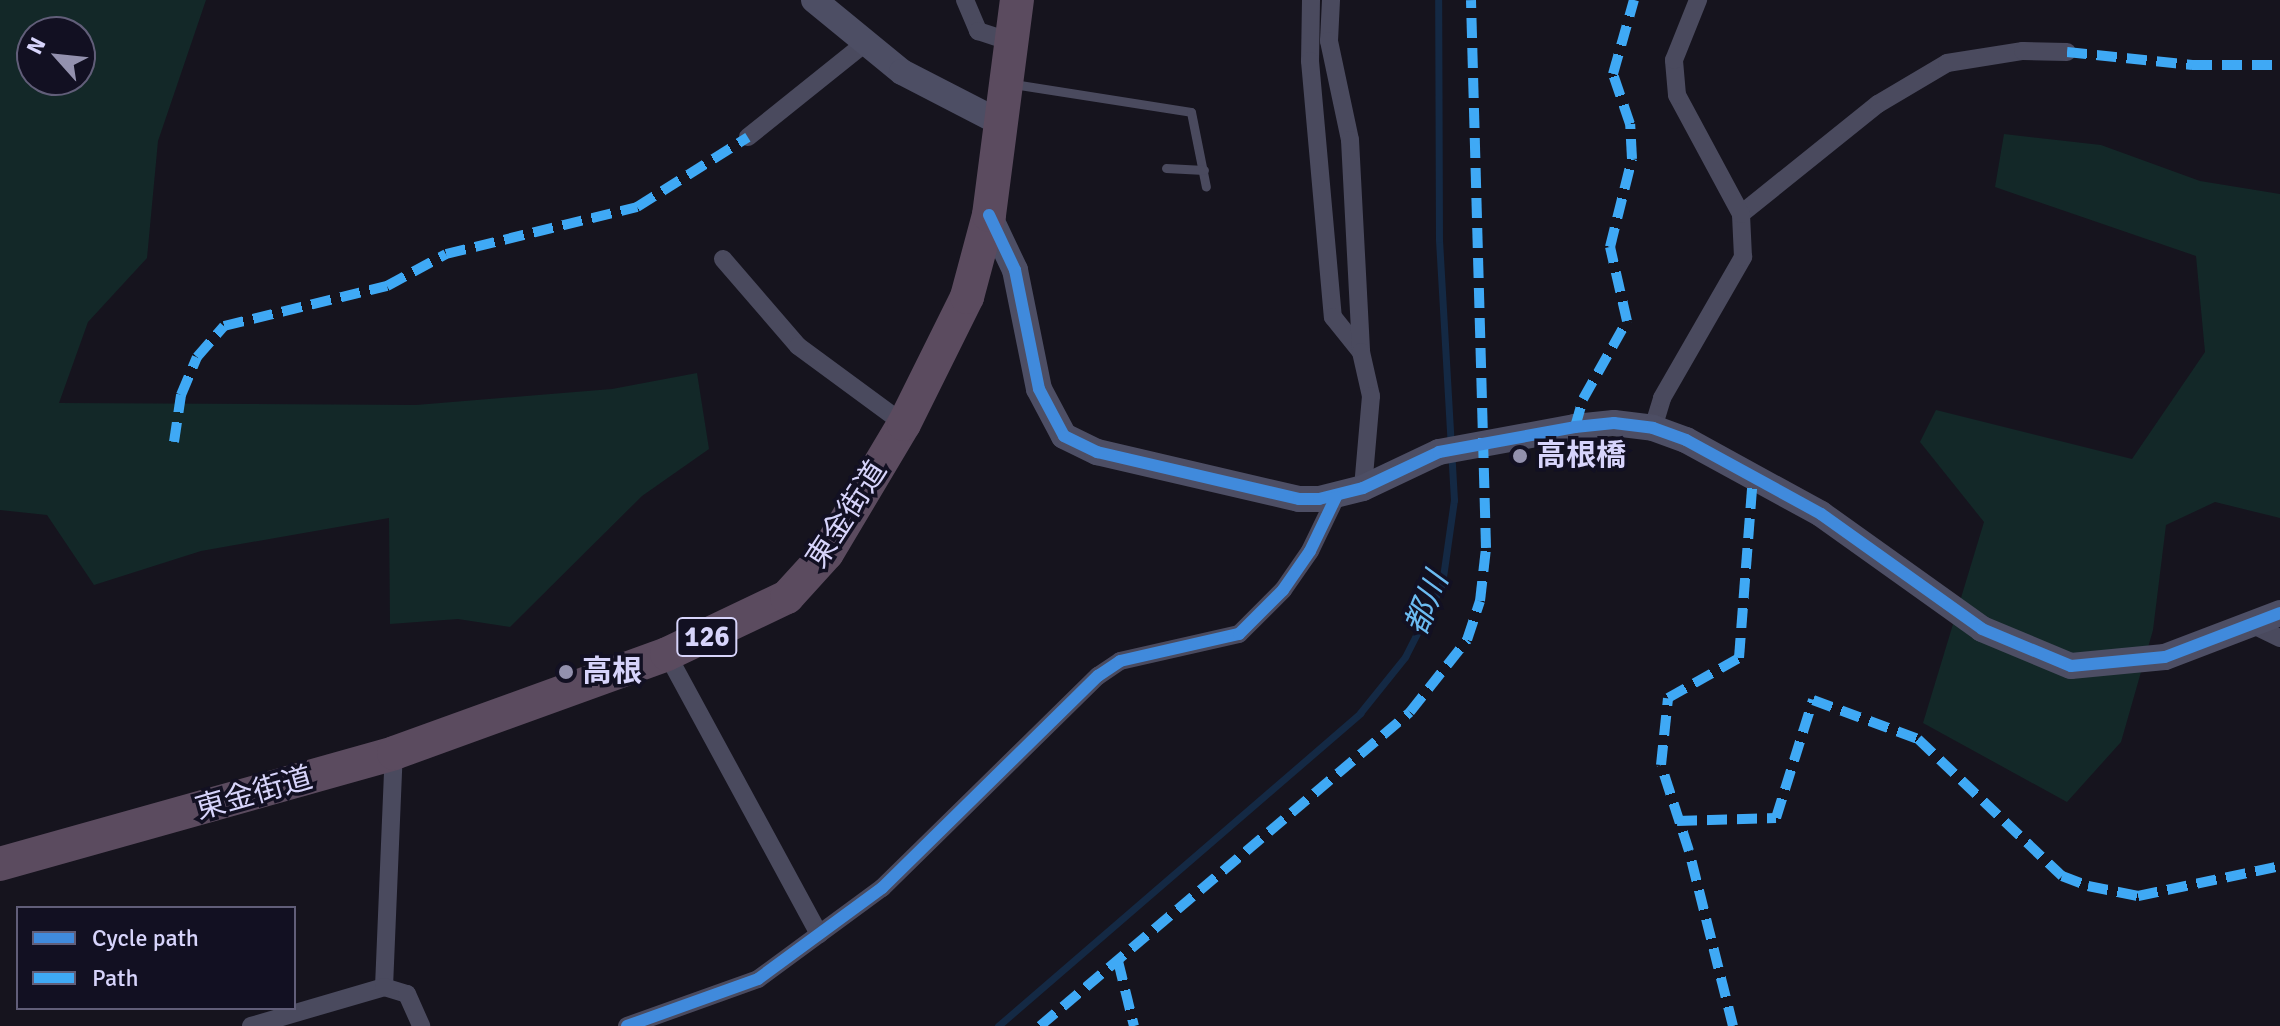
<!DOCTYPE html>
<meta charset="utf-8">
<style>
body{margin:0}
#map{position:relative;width:2280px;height:1026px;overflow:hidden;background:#16141e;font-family:Signika,"Noto Sans JP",sans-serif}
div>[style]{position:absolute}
.green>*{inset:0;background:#132828}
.stream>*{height:7px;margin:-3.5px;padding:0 3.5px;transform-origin:3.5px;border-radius:3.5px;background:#142944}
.lane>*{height:9px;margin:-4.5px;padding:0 4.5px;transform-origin:4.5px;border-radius:4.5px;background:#4a4a5e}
.street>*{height:18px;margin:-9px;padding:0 9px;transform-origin:9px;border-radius:9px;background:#4a4a5e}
.secondary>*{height:26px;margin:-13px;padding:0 13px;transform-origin:13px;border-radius:13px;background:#4d4e64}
.highway>*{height:34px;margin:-17px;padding:0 17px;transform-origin:17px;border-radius:17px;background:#5b4b5f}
.quiet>*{height:10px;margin-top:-5px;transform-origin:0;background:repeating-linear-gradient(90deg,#3fa9f5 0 20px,transparent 0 30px)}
.cycleway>*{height:12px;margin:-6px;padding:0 6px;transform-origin:6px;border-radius:6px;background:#408adc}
.dots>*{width:22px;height:22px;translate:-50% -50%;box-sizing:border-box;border:4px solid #121022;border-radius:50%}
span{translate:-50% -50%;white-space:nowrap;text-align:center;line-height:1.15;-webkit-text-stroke:7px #121022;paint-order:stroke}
.shield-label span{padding:2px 6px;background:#121022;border:2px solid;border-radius:6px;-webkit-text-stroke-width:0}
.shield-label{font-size:28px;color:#d7d4fb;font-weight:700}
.poi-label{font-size:30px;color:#d7d4fb;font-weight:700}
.left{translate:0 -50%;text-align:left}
.street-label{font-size:30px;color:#d7d4fb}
.water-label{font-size:32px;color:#6cbcf2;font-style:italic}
.legend{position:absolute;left:16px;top:906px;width:280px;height:104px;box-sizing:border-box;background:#121022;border:2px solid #615e79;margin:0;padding:10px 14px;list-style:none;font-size:24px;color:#d7d4fb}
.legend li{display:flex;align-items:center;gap:16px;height:40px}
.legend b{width:40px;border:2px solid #615e79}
.north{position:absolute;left:16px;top:16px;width:80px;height:80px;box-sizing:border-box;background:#121022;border:2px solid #615e79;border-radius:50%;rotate:297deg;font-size:22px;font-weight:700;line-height:32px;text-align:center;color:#d7d4fb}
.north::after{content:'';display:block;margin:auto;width:28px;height:36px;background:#9391ae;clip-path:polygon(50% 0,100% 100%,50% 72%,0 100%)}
</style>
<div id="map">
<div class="green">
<i style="clip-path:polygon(evenodd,0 0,206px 0,158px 141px,147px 258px,88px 322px,59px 403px,416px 405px,612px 389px,697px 373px,709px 449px,642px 496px,510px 627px,458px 619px,390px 624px,389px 518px,201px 551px,94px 585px,47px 515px,0 510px,0 0,32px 32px,80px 32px,80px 80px,32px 80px,32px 32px)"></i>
<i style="clip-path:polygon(2004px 134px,2101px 145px,2200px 181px,2280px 194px,2280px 518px,2215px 502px,2166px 525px,2153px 630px,2121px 742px,2067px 802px,1923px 723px,1984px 522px,1920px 442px,1936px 410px,2132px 459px,2205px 352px,2196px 256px,1995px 187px)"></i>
</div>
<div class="stream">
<i style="left:998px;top:1026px;width:479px;rotate:-40.8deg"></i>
<i style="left:1360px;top:713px;width:72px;rotate:-51.2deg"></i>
<i style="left:1405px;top:657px;width:82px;rotate:-63.1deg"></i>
<i style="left:1442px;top:584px;width:85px;rotate:-81.9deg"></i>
<i style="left:1454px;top:500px;width:261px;rotate:-93.3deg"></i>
<i style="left:1439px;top:239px;width:239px;rotate:-90.2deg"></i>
</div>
<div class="lane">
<i style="left:1013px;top:84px;width:180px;rotate:8.9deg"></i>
<i style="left:1191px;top:112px;width:76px;rotate:78.7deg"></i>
<i style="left:1166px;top:168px;width:38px;rotate:3deg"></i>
</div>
<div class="street">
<i style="left:965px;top:0;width:34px;rotate:67deg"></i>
<i style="left:978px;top:31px;width:35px;rotate:18deg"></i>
<i style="left:1311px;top:0;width:61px;rotate:90.9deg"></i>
<i style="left:1310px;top:61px;width:257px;rotate:84.9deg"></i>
<i style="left:1333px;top:317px;width:45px;rotate:51.3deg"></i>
<i style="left:1331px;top:0;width:41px;rotate:92.8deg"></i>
<i style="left:1329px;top:41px;width:101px;rotate:78deg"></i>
<i style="left:1350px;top:140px;width:212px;rotate:87deg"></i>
<i style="left:1361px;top:352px;width:45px;rotate:77.2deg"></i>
<i style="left:1371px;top:396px;width:92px;rotate:95deg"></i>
<i style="left:748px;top:137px;width:149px;rotate:-38.7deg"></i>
<i style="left:1741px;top:214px;width:176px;rotate:-38.8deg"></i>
<i style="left:1878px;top:104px;width:80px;rotate:-30.7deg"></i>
<i style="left:1947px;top:63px;width:77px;rotate:-9deg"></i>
<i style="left:2023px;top:51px;width:44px;rotate:1.3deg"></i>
<i style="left:723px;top:259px;width:115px;rotate:49.2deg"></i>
<i style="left:798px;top:346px;width:132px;rotate:36.3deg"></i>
<i style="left:1653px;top:428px;width:31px;rotate:-73deg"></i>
<i style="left:1662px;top:398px;width:163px;rotate:-60.1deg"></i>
<i style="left:1743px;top:257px;width:43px;rotate:-92.7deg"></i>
<i style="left:1741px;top:214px;width:135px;rotate:-118.3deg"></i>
<i style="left:1677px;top:95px;width:35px;rotate:-95deg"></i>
<i style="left:1674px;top:60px;width:65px;rotate:-68.2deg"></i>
<i style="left:2251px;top:624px;width:32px;rotate:26deg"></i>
<i style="left:667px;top:654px;width:319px;rotate:61.5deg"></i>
<i style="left:384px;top:987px;width:234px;rotate:-87.6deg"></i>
<i style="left:251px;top:1026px;width:139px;rotate:-16.3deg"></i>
<i style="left:384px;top:987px;width:24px;rotate:17deg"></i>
<i style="left:407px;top:994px;width:35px;rotate:66deg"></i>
<i style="left:627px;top:1026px;width:139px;rotate:-19.7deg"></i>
<i style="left:758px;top:979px;width:154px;rotate:-36.3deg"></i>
<i style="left:882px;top:888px;width:303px;rotate:-44.5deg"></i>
<i style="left:1098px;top:676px;width:27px;rotate:-34deg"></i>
<i style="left:1120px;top:661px;width:122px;rotate:-12.8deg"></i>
<i style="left:1239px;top:634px;width:62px;rotate:-45deg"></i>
<i style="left:1283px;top:590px;width:47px;rotate:-55.3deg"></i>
<i style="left:1310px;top:551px;width:60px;rotate:-64.3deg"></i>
</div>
<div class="secondary">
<i style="left:814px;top:0;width:114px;rotate:39.3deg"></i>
<i style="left:902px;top:72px;width:111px;rotate:27.3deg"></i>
<i style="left:989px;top:215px;width:61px;rotate:64.7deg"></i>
<i style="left:1015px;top:270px;width:121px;rotate:78.6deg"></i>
<i style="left:1039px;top:389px;width:53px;rotate:62deg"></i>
<i style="left:1064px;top:436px;width:37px;rotate:26deg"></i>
<i style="left:1097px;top:452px;width:207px;rotate:13.1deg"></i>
<i style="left:1299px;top:499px;width:20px"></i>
<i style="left:1319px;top:499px;width:45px;rotate:-14deg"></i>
<i style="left:1363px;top:488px;width:84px;rotate:-25.3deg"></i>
<i style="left:1439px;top:452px;width:138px;rotate:-10.4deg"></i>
<i style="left:1575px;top:427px;width:39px;rotate:-6deg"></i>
<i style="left:1614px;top:423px;width:39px;rotate:7deg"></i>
<i style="left:1653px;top:428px;width:35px;rotate:20deg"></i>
<i style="left:1686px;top:440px;width:154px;rotate:28.7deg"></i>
<i style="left:1821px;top:514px;width:198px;rotate:35.5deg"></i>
<i style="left:1982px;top:629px;width:96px;rotate:22.6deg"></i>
<i style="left:2071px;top:666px;width:94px;rotate:-5.5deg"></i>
<i style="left:2165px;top:657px;width:123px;rotate:-20.9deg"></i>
</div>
<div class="highway">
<i style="left:0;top:864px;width:409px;rotate:-15.7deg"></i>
<i style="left:394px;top:753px;width:290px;rotate:-19.9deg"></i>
<i style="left:667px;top:654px;width:133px;rotate:-25.4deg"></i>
<i style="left:787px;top:597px;width:59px;rotate:-47.7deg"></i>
<i style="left:827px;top:553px;width:150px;rotate:-59.2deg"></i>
<i style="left:904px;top:424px;width:142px;rotate:-63.6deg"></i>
<i style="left:967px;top:297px;width:85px;rotate:-75deg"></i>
<i style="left:989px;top:215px;width:217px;rotate:-82.6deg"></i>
</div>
<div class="quiet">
<i style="left:2067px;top:52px;width:126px;rotate:5.9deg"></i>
<i style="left:2192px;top:65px;width:88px"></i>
<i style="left:1575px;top:427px;width:29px;rotate:-74deg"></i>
<i style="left:1583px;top:399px;width:90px;rotate:-60.6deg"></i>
<i style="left:1627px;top:321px;width:76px;rotate:-102.9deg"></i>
<i style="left:1610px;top:247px;width:91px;rotate:-76deg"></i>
<i style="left:1632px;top:159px;width:35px;rotate:-93deg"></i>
<i style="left:1630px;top:124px;width:53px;rotate:-108.8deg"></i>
<i style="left:1613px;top:74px;width:77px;rotate:-74.2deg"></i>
<i style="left:174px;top:442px;width:48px;rotate:-81.5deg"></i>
<i style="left:181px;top:395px;width:41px;rotate:-67.2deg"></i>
<i style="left:197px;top:357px;width:41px;rotate:-48.9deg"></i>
<i style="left:224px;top:326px;width:168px;rotate:-13.8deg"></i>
<i style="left:387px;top:286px;width:67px;rotate:-28.5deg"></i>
<i style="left:446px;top:254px;width:197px;rotate:-13.8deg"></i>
<i style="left:637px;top:207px;width:131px;rotate:-32.2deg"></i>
<i style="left:1677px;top:821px;width:99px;rotate:-1.7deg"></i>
<i style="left:1776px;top:818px;width:124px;rotate:-72.6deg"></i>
<i style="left:1813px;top:700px;width:112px;rotate:20.4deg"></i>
<i style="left:1918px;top:739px;width:199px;rotate:43.6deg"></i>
<i style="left:2062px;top:876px;width:28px;rotate:21deg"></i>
<i style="left:2088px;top:886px;width:51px;rotate:11.3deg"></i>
<i style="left:2138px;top:896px;width:145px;rotate:-11.9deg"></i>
<i style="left:1118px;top:961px;width:67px;rotate:76.2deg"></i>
<i style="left:1040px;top:1026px;width:485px;rotate:-40.3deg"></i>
<i style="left:1410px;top:712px;width:92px;rotate:-51.6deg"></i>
<i style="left:1467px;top:640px;width:41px;rotate:-71.6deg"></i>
<i style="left:1480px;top:601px;width:53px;rotate:-83.5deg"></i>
<i style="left:1486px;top:548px;width:548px;rotate:-91.57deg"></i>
<i style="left:1733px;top:1026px;width:180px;rotate:-104.1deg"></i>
<i style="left:1689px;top:851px;width:90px;rotate:-108deg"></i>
<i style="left:1661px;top:765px;width:67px;rotate:-84deg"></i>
<i style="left:1668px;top:698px;width:81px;rotate:-29.4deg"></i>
<i style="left:1739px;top:658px;width:182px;rotate:-85.6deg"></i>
</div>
<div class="cycleway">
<i style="left:989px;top:215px;width:61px;rotate:64.7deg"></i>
<i style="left:1015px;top:270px;width:121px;rotate:78.6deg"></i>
<i style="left:1039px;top:389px;width:53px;rotate:62deg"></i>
<i style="left:1064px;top:436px;width:37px;rotate:26deg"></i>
<i style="left:1097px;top:452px;width:207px;rotate:13.1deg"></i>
<i style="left:1299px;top:499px;width:20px"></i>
<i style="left:1319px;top:499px;width:45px;rotate:-14deg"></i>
<i style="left:1363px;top:488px;width:84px;rotate:-25.3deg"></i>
<i style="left:1439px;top:452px;width:138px;rotate:-10.4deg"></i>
<i style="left:1575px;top:427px;width:39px;rotate:-6deg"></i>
<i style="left:1614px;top:423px;width:39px;rotate:7deg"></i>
<i style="left:1653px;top:428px;width:35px;rotate:20deg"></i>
<i style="left:1686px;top:440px;width:154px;rotate:28.7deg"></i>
<i style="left:1821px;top:514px;width:198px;rotate:35.5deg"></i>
<i style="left:1982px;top:629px;width:96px;rotate:22.6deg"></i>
<i style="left:2071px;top:666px;width:94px;rotate:-5.5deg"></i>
<i style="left:2165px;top:657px;width:123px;rotate:-20.9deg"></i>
<i style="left:627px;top:1026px;width:139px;rotate:-19.7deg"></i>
<i style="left:758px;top:979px;width:154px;rotate:-36.3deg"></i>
<i style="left:882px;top:888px;width:303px;rotate:-44.5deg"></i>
<i style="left:1098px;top:676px;width:27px;rotate:-34deg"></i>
<i style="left:1120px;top:661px;width:122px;rotate:-12.8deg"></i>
<i style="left:1239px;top:634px;width:62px;rotate:-45deg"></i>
<i style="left:1283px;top:590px;width:47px;rotate:-55.3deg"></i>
<i style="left:1310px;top:551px;width:60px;rotate:-64.3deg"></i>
</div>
<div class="dots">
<i style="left:1520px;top:456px;background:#9391ae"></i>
<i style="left:566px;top:672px;background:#9391ae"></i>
</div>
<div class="shield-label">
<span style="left:707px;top:637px">126</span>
</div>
<div class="poi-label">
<span class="left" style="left:1536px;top:456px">高根橋</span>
<span class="left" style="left:582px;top:672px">高根</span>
</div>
<div class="street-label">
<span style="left:847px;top:515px;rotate:-57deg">東金街道</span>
<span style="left:254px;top:794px;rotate:-16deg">東金街道</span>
</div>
<div class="water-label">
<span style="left:1427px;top:604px;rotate:-68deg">都川</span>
</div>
<ul class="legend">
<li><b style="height:10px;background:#408adc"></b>Cycle path</li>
<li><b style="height:10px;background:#3fa9f5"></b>Path</li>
</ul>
<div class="north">N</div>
</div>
